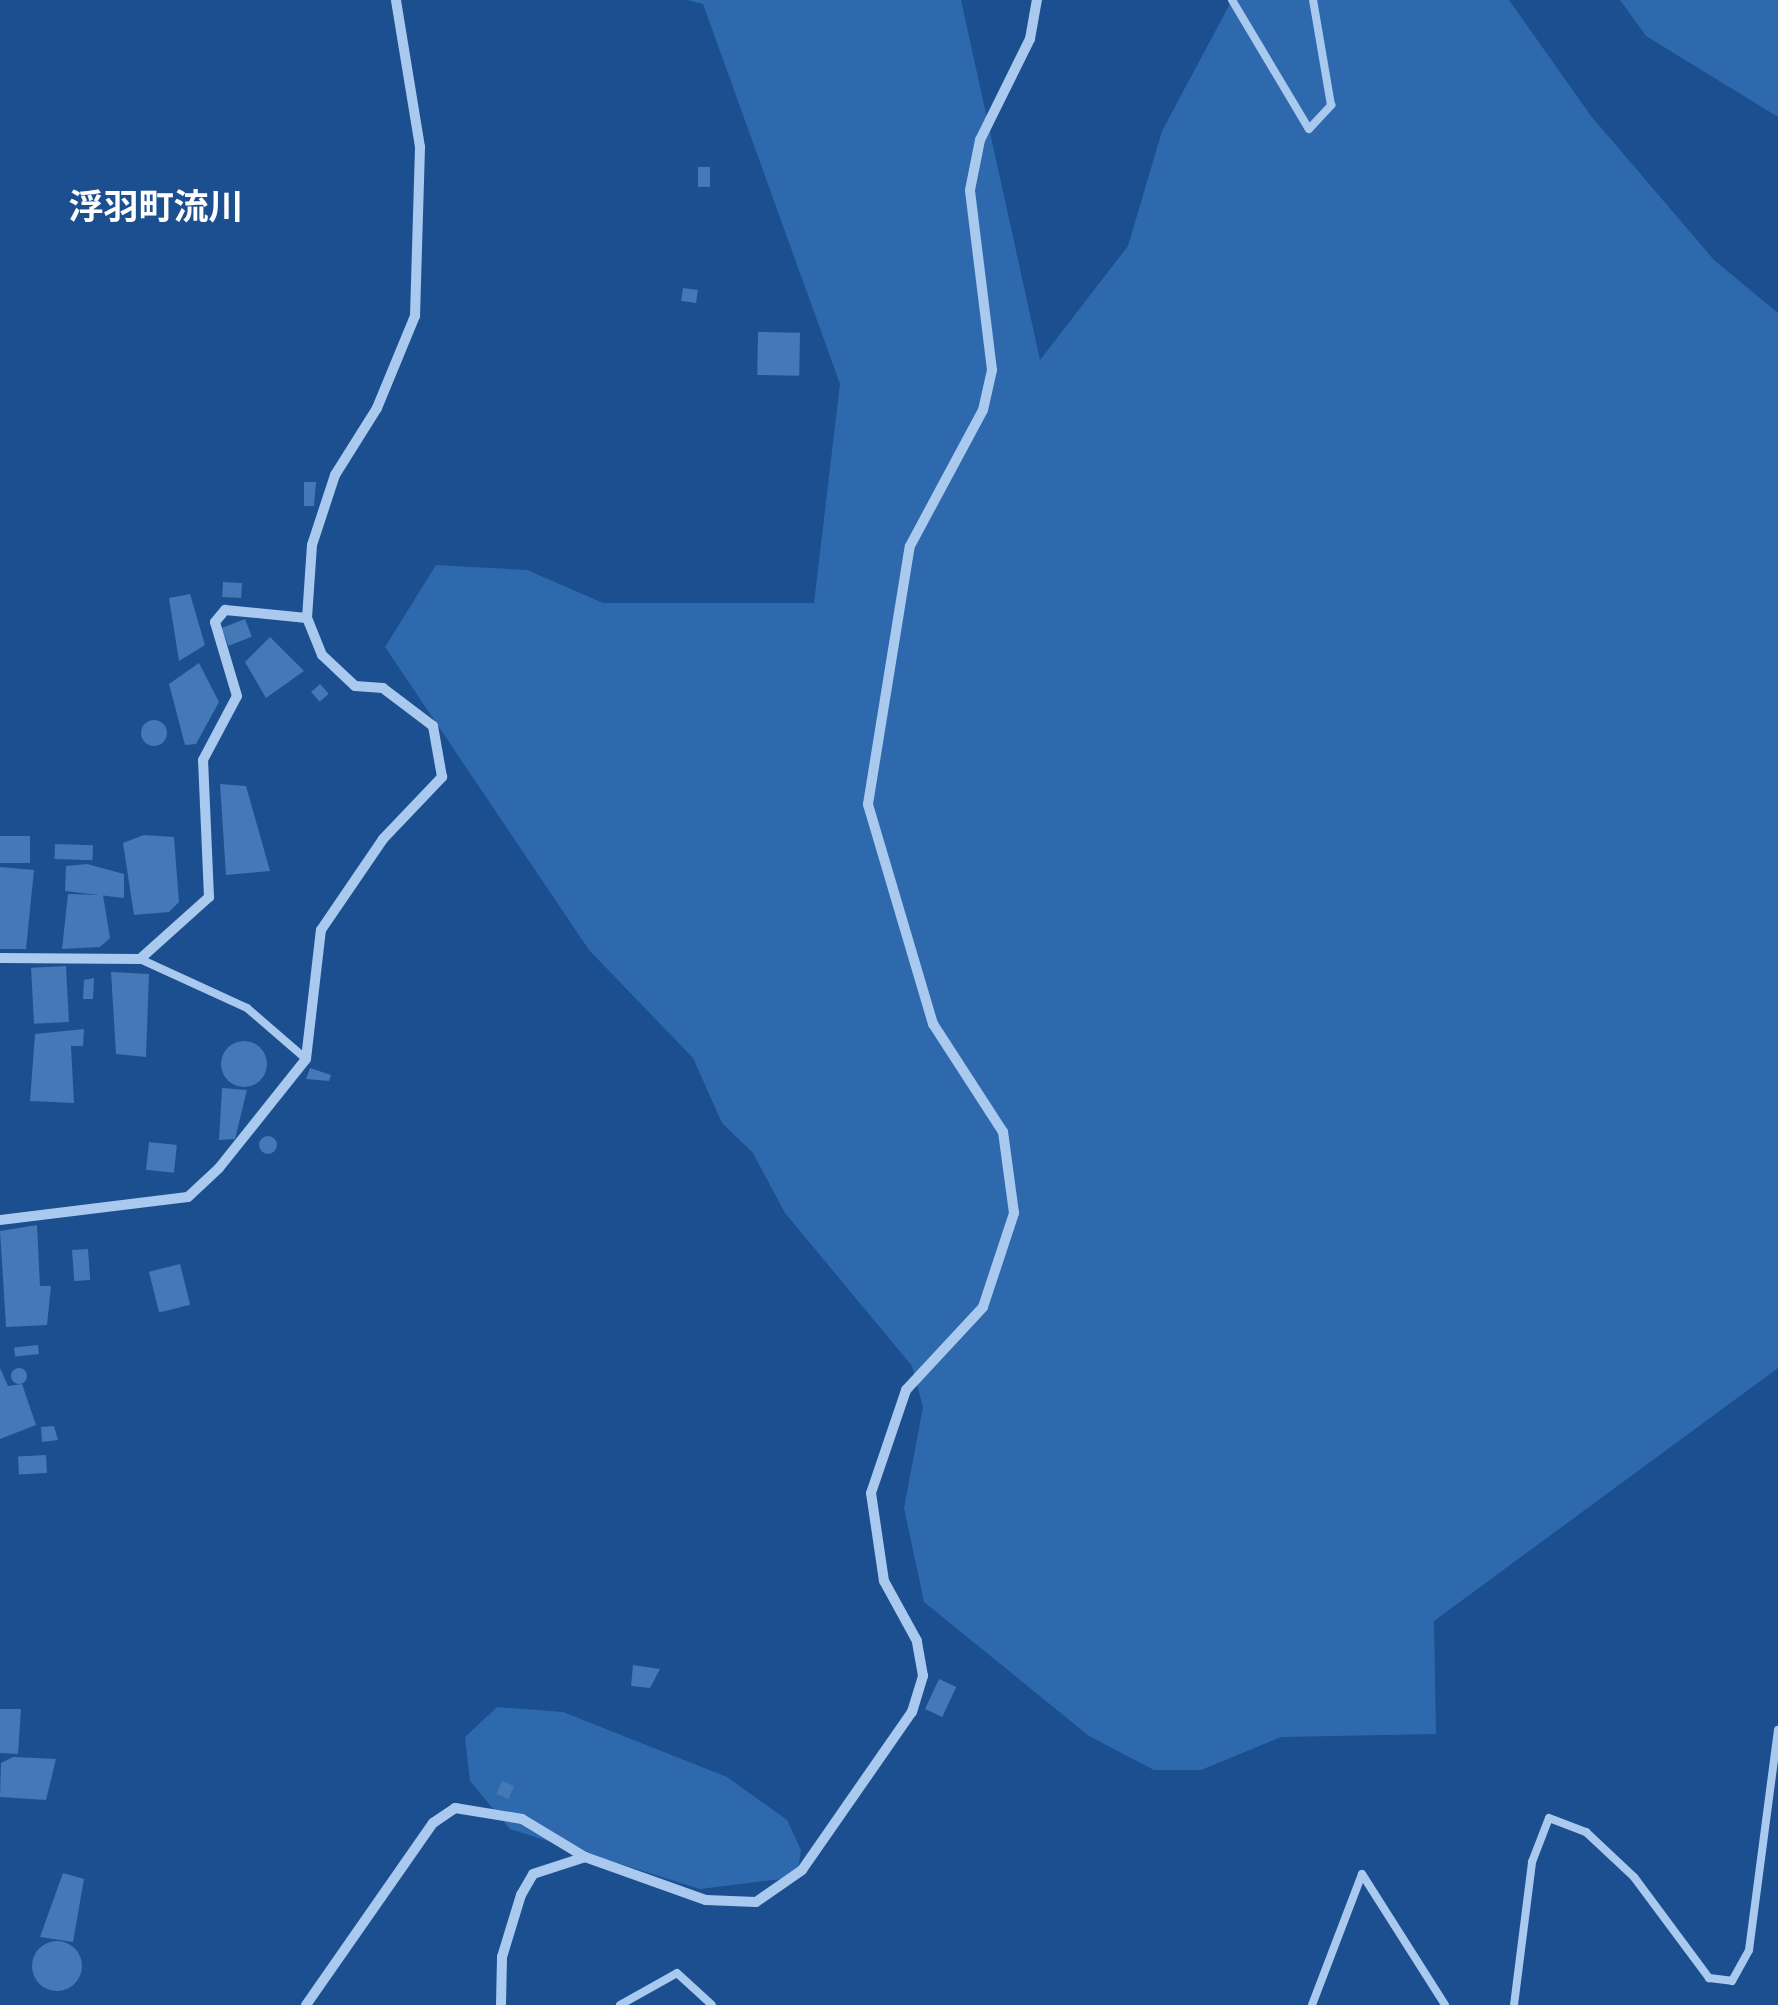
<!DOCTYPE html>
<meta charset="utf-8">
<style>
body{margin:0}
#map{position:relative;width:1778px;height:2005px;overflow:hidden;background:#1b4f8f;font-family:Quicksand,"Noto Sans JP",sans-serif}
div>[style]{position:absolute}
.green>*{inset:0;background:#2e69ad}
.building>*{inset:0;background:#4478b7;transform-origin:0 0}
.round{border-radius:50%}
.service>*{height:8px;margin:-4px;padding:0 4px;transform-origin:4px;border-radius:4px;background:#a9c9ee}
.minor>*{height:10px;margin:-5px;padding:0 5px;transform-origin:5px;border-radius:5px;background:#a9c9ee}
span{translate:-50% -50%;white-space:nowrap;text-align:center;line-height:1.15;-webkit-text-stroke:8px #1b4f8f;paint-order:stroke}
.quarter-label{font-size:35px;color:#fff;font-weight:700}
</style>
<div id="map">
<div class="green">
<i style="clip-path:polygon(687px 0,961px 0,1040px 360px,1128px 246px,1162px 131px,1232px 0,1509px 0,1591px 116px,1714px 260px,1778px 313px,1778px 1368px,1434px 1621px,1436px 1734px,1281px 1737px,1201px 1770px,1154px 1770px,1089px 1736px,924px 1602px,904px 1508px,923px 1407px,912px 1366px,785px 1213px,753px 1153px,722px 1123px,693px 1058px,589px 950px,385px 647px,436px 565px,527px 570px,603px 603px,814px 603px,840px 384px,703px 4px)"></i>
<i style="clip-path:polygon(1620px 0,1778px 0,1778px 117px,1646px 36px)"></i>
<i style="clip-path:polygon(497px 1707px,563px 1712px,727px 1777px,787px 1820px,801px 1850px,797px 1877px,700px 1889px,510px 1829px,470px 1781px,465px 1737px)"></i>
</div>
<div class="building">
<i style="left:698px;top:167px;width:12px;height:20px"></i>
<i style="left:683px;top:288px;width:15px;height:13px;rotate:8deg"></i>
<i style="left:758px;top:332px;width:42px;height:43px;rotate:1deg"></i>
<i style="clip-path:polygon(304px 482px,316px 482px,314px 506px,304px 506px)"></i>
<i style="left:223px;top:582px;width:19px;height:15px;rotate:3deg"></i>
<i style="clip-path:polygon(190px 594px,205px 645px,179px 661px,169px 598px)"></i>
<i style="left:245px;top:619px;width:19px;height:25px;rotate:69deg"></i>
<i style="clip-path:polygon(270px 637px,304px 671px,266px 698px,245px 662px)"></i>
<i style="clip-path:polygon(199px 663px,219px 702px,196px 744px,185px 745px,169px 684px)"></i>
<i style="left:320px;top:684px;width:13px;height:12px;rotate:48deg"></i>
<i class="round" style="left:141px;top:720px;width:26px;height:26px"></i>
<i style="clip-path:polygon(220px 784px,246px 786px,270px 871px,226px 875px)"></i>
<i style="clip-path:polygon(144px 835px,174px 837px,179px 902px,169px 912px,134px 915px,123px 843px)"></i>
<i style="left:0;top:836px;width:30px;height:27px"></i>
<i style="left:55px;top:844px;width:38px;height:15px;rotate:2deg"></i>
<i style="clip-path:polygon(87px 864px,124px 874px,124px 898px,65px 891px,66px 866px)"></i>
<i style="clip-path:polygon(0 867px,34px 870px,26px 949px,0 949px)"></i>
<i style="clip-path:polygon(68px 894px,103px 895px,110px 938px,100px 947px,62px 949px)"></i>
<i style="left:66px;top:966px;width:56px;height:35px;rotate:87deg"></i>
<i style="clip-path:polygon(111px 972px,149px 974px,146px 1057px,116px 1054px)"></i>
<i style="clip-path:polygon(94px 978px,93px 999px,83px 999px,84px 980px)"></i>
<i style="clip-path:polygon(84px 1029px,83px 1046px,71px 1046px,74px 1103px,30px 1101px,35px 1034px)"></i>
<i class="round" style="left:221px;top:1041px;width:46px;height:46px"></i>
<i style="clip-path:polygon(310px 1068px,331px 1075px,329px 1081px,306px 1079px)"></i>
<i style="clip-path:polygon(222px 1088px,247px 1090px,235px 1139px,219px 1140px)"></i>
<i class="round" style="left:259px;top:1136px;width:18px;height:18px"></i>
<i style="left:149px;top:1142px;width:28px;height:28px;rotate:6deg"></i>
<i style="clip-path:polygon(37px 1225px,40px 1286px,51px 1286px,47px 1325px,6px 1327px,0 1231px)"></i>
<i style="left:88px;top:1249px;width:31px;height:16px;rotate:86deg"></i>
<i style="left:180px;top:1264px;width:42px;height:32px;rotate:76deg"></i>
<i style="left:38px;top:1345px;width:9px;height:24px;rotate:84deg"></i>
<i class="round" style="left:11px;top:1368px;width:16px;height:16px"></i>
<i style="clip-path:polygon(0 1368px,8px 1386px,22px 1384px,36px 1425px,0 1439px)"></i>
<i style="clip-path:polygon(54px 1426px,58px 1440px,42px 1442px,41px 1427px)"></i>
<i style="left:46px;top:1455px;width:18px;height:28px;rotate:87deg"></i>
<i style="clip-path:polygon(633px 1665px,660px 1669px,650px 1688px,631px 1686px)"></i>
<i style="left:939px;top:1679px;width:19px;height:33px;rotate:25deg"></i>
<i style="clip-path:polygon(0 1709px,21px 1709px,18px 1754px,0 1753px)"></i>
<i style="clip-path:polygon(13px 1757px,56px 1759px,46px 1800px,0 1797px,1px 1763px)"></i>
<i style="left:502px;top:1781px;width:13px;height:14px;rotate:23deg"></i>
<i style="clip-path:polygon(63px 1873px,84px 1879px,73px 1942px,40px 1937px)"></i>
<i class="round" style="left:32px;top:1941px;width:50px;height:50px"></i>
</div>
<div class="service">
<i style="left:1232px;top:0;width:150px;rotate:59.2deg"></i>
<i style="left:1309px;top:129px;width:33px;rotate:-47deg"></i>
<i style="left:1331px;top:105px;width:107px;rotate:-99.7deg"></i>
<i style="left:140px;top:959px;width:118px;rotate:24.6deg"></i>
<i style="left:247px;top:1008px;width:78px;rotate:40.8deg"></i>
<i style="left:620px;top:2005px;width:65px;rotate:-29.3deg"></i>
<i style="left:677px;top:1973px;width:47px;rotate:42.4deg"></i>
<i style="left:1312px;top:2005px;width:140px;rotate:-69.1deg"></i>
<i style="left:1362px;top:1874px;width:155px;rotate:57.6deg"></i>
<i style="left:1514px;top:2005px;width:144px;rotate:-82.8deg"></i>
<i style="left:1532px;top:1862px;width:47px;rotate:-68.9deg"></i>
<i style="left:1549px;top:1818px;width:40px;rotate:21deg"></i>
<i style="left:1586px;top:1832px;width:66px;rotate:43.2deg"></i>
<i style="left:1634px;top:1877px;width:126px;rotate:53.4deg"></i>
<i style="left:1709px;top:1978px;width:23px;rotate:7deg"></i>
<i style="left:1732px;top:1981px;width:35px;rotate:-61deg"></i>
<i style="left:1749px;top:1950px;width:222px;rotate:-82.5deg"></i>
</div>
<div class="minor">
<i style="left:0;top:958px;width:140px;rotate:0.4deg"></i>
<i style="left:140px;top:959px;width:93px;rotate:-41.9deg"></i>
<i style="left:209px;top:897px;width:137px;rotate:-92.5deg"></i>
<i style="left:203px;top:760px;width:72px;rotate:-62deg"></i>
<i style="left:237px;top:696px;width:77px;rotate:-106.6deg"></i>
<i style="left:215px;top:622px;width:16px;rotate:-50deg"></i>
<i style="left:225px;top:610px;width:82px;rotate:5.6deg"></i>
<i style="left:0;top:1220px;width:189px;rotate:-7deg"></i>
<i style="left:188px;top:1197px;width:42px;rotate:-43.1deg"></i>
<i style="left:219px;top:1168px;width:139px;rotate:-51.4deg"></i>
<i style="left:306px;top:1059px;width:130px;rotate:-83.4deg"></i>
<i style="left:321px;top:930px;width:110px;rotate:-55.7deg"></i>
<i style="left:383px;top:839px;width:86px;rotate:-46.4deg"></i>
<i style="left:442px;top:777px;width:52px;rotate:-100deg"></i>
<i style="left:433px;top:726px;width:63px;rotate:-142.8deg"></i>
<i style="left:383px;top:688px;width:28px;rotate:-176deg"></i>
<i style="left:355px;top:686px;width:45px;rotate:-136.8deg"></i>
<i style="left:322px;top:655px;width:40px;rotate:-112deg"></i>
<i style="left:307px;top:618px;width:73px;rotate:-86.1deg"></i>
<i style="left:312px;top:545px;width:74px;rotate:-71.8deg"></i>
<i style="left:335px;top:475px;width:79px;rotate:-57.9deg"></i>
<i style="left:377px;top:408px;width:100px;rotate:-67.6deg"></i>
<i style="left:415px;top:316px;width:169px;rotate:-88.3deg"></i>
<i style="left:420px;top:147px;width:149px;rotate:-99.3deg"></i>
<i style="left:306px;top:2005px;width:222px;rotate:-55.1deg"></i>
<i style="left:433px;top:1823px;width:27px;rotate:-34deg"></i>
<i style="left:455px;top:1808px;width:68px;rotate:9.3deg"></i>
<i style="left:522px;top:1819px;width:74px;rotate:31.1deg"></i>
<i style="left:585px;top:1857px;width:128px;rotate:19.6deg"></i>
<i style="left:706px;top:1900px;width:50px;rotate:2.3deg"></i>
<i style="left:756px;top:1902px;width:56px;rotate:-34.8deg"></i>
<i style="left:802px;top:1870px;width:193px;rotate:-55.2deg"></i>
<i style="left:912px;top:1712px;width:38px;rotate:-73deg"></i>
<i style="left:923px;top:1676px;width:36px;rotate:-100deg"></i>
<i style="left:917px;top:1641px;width:68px;rotate:-118.8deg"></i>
<i style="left:884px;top:1581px;width:89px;rotate:-98.4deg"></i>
<i style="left:871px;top:1493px;width:109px;rotate:-71.2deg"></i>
<i style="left:906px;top:1390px;width:113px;rotate:-47.1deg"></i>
<i style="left:983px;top:1307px;width:99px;rotate:-71.7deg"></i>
<i style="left:1014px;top:1213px;width:82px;rotate:-97.7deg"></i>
<i style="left:1003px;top:1132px;width:129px;rotate:-122.9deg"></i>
<i style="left:933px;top:1024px;width:229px;rotate:-106.5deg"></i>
<i style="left:868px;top:804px;width:261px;rotate:-80.8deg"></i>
<i style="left:910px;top:546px;width:154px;rotate:-61.8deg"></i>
<i style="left:983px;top:410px;width:41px;rotate:-77.3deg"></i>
<i style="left:992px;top:370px;width:181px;rotate:-97deg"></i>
<i style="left:970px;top:190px;width:51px;rotate:-78.7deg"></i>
<i style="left:980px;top:140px;width:113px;rotate:-63.7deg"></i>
<i style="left:1030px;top:39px;width:40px;rotate:-80deg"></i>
<i style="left:501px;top:2005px;width:48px;rotate:-88.8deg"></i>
<i style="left:502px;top:1957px;width:65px;rotate:-73deg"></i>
<i style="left:521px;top:1895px;width:24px;rotate:-60deg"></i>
<i style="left:533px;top:1874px;width:55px;rotate:-18.1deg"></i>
</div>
<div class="quarter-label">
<span style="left:156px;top:206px">浮羽町流川</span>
</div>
</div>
